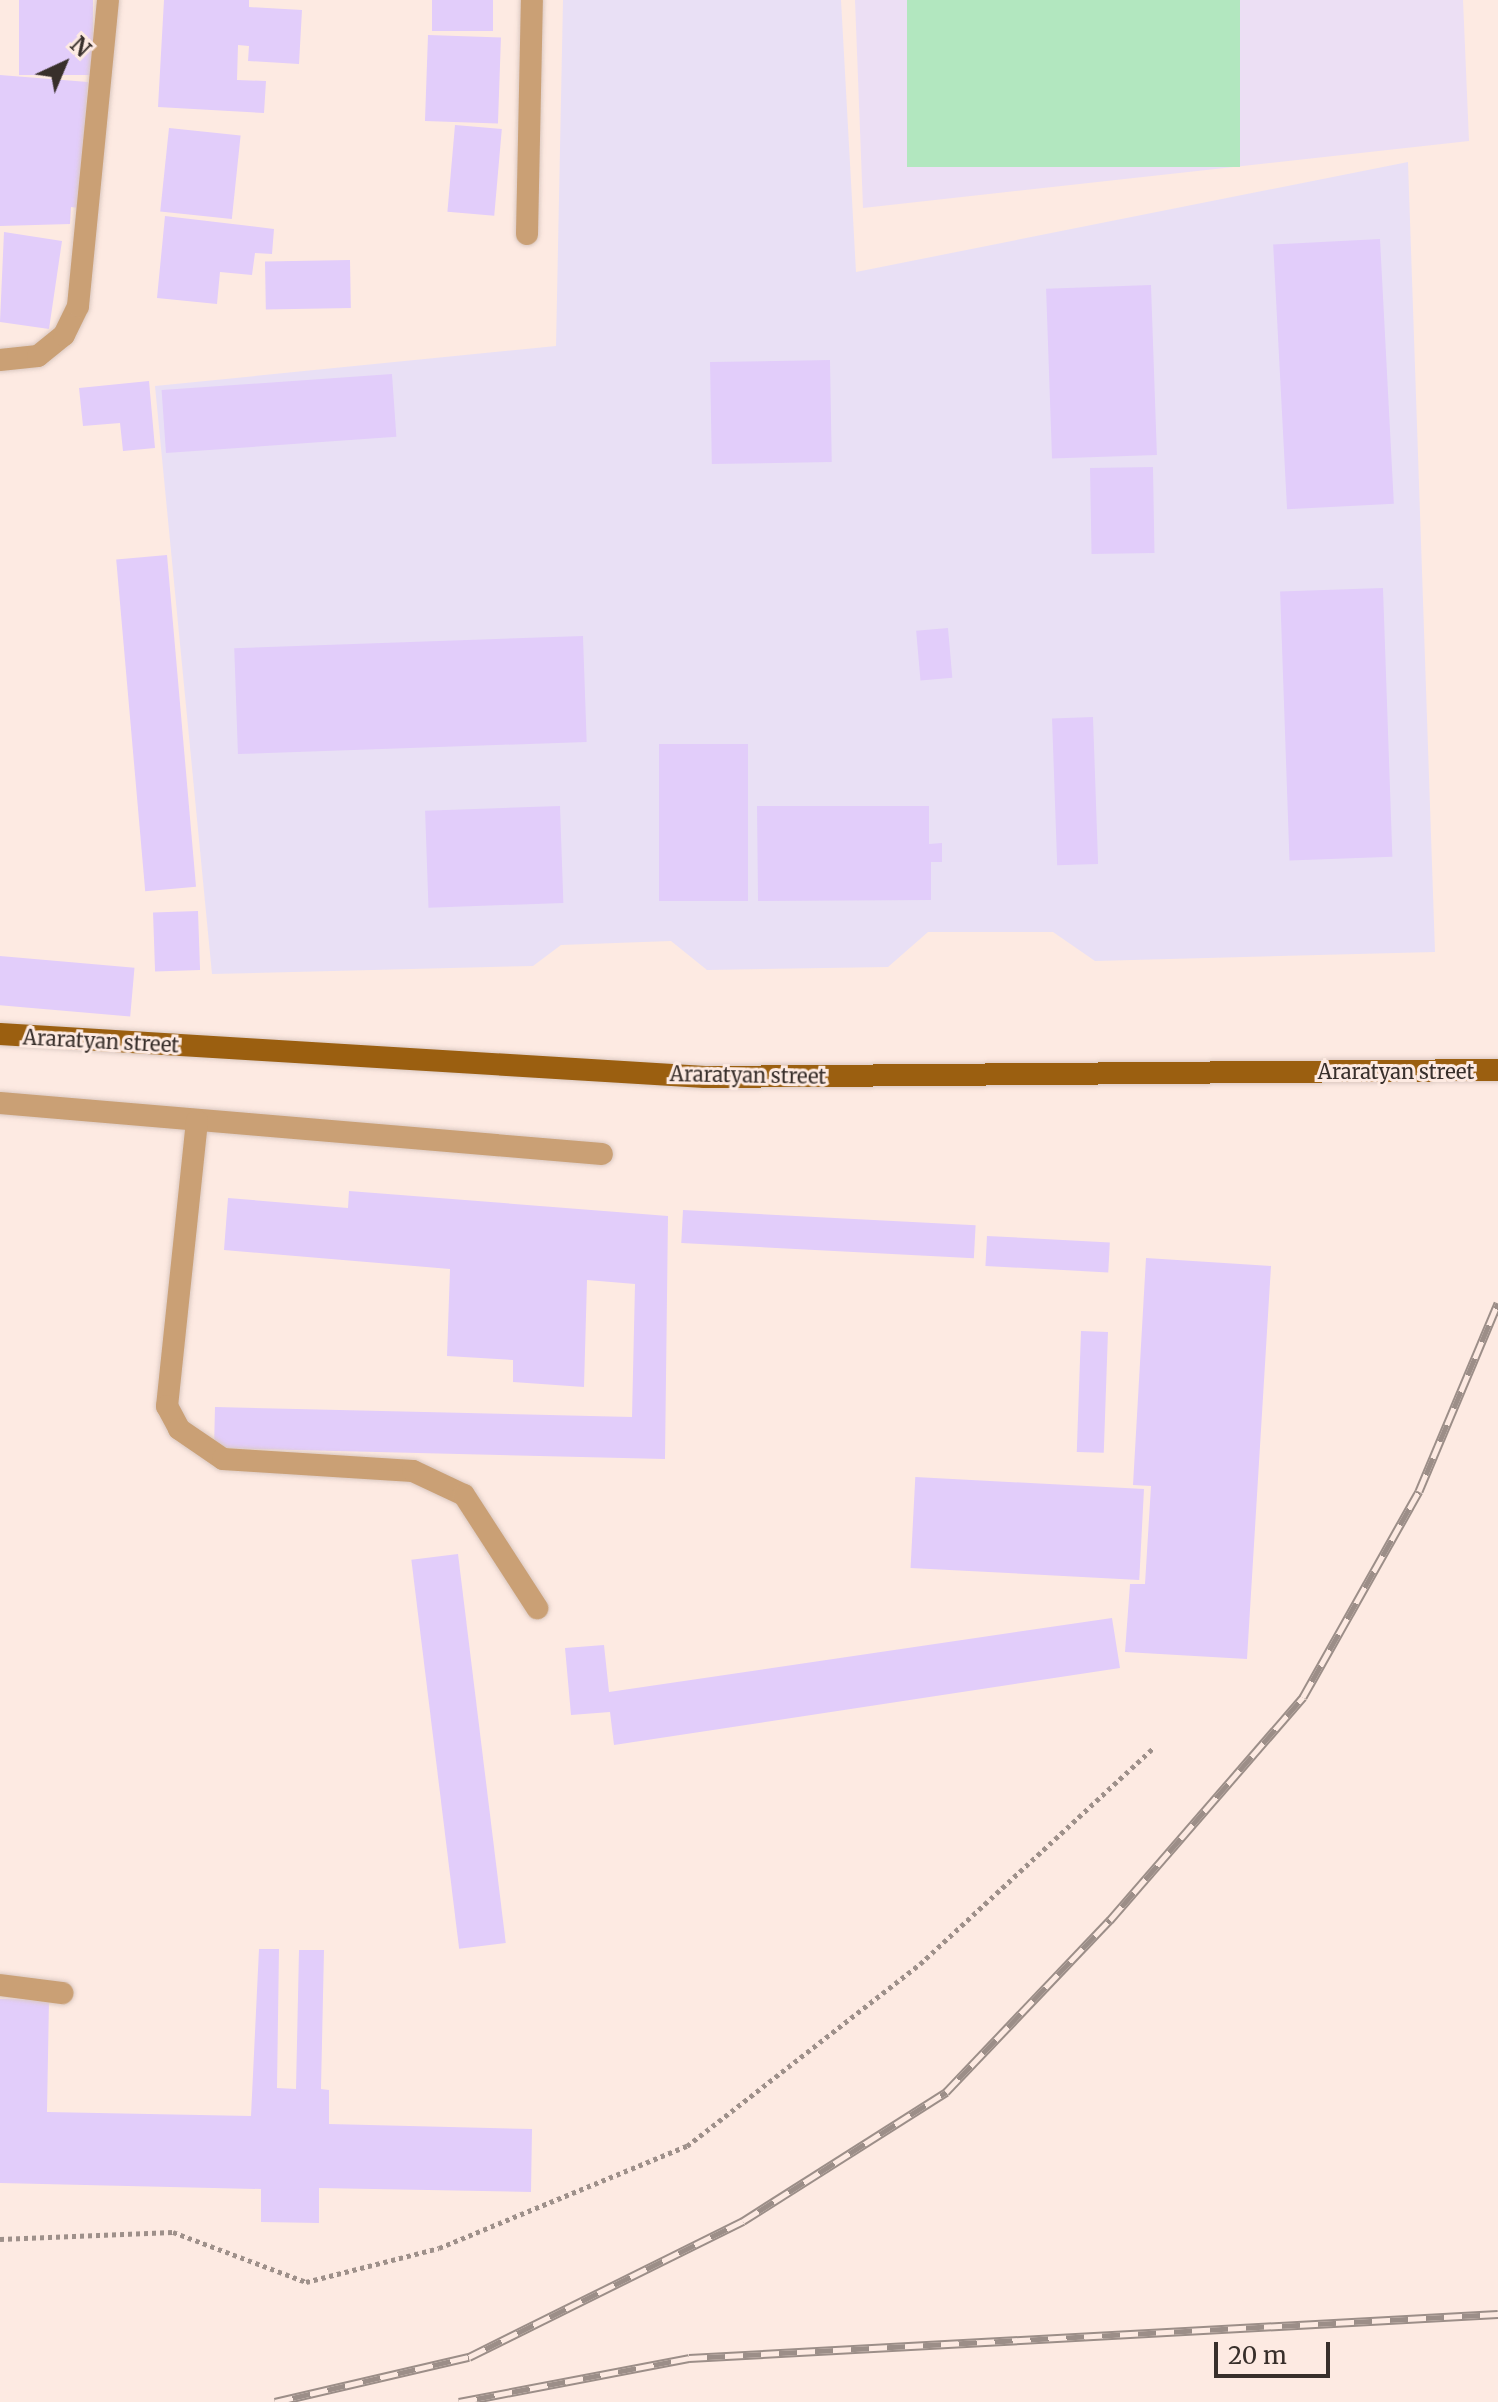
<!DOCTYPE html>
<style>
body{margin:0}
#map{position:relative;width:1498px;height:2402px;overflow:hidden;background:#fdeae2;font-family:Merriweather,serif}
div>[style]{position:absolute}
.industrial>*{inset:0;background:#e9e0f5}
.education>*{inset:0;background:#ecdff4}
.green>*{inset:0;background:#b2e7bf;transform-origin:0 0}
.building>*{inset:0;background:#e2cdfa;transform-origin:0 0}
.path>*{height:5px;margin-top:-2.5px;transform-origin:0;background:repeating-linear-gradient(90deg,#9e908a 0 4px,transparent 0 8px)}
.roads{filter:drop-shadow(0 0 2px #dac8c1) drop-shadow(0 0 2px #dac8c1)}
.service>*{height:22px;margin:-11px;padding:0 11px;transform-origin:11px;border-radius:11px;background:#caa075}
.minor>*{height:22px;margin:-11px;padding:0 11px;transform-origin:11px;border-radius:11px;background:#caa075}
.primary>*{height:22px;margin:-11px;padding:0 11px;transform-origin:11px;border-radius:11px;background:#9b5f10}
.rail>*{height:9px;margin-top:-4.5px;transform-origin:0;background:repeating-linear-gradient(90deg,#fdeae2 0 18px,#9c8e88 0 36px);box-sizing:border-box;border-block:2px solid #9c8e88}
span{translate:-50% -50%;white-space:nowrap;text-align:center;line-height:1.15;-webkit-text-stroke:6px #fdeae2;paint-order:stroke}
.street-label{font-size:20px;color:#382f2b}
.north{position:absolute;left:24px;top:24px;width:80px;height:80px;-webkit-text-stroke:6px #fdeae2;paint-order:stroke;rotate:44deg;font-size:22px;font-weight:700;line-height:32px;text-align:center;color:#382f2b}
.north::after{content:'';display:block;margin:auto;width:28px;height:36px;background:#382f2b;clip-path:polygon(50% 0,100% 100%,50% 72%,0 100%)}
.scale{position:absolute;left:1214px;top:2342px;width:116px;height:36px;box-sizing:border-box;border:4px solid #382f2b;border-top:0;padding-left:10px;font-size:24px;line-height:28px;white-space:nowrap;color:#382f2b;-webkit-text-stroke:6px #fdeae2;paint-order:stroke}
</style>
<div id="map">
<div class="industrial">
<i style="clip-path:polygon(563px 0,841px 0,856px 272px,1408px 162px,1435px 952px,1095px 961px,1053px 932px,928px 932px,888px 967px,707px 970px,671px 941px,561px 945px,533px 966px,212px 974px,155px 386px,556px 346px)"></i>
</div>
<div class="education">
<i style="clip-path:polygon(855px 0,1463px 0,1469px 141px,863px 208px)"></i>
</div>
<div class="green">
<i style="left:907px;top:0;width:333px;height:167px"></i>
</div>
<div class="building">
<i style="left:19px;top:0;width:74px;height:75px"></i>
<i style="clip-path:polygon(164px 0,249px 0,249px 7px,302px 10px,299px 64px,248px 61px,249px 46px,238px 45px,237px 80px,266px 81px,264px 113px,158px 107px)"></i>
<i style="left:432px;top:0;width:61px;height:31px"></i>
<i style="left:428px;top:35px;width:73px;height:86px;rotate:2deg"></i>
<i style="clip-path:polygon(0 75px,88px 82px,79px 208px,71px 207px,70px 224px,0 226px)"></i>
<i style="left:455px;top:125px;width:47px;height:87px;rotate:5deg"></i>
<i style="left:169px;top:128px;width:72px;height:84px;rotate:6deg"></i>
<i style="clip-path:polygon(165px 216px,274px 229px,272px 254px,255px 253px,252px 275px,220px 272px,217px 304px,157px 298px)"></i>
<i style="clip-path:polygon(4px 232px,62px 241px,49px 329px,0 322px)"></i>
<i style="left:1380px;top:239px;width:265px;height:107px;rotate:87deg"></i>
<i style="left:350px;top:260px;width:48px;height:85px;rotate:89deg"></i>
<i style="left:1151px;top:285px;width:170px;height:105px;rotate:88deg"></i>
<i style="left:830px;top:360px;width:102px;height:120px;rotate:89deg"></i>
<i style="left:392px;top:374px;width:63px;height:231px;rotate:86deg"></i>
<i style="clip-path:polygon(149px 381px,155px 448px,123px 451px,120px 423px,83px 426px,79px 388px)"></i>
<i style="left:1153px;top:467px;width:86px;height:63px;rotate:89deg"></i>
<i style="left:167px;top:555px;width:333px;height:51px;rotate:85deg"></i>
<i style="left:1383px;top:588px;width:269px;height:103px;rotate:88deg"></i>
<i style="left:948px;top:628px;width:50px;height:32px;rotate:85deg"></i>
<i style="left:583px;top:636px;width:106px;height:349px;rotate:88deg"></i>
<i style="left:1093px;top:717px;width:147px;height:41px;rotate:88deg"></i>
<i style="left:659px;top:744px;width:89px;height:157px"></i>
<i style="left:560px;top:806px;width:97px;height:135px;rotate:88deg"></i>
<i style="clip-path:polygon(757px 806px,929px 806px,929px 844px,942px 843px,942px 862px,931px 862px,931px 900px,758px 901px)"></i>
<i style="left:198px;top:911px;width:59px;height:45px;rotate:88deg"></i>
<i style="left:0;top:956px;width:135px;height:49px;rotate:5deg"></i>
<i style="clip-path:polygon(349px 1191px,668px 1216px,665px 1459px,214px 1448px,215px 1407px,632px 1417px,635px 1284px,587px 1280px,584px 1387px,513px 1382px,513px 1360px,447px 1356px,450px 1269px,224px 1250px,228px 1198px,348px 1208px)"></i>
<i style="left:683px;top:1210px;width:293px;height:33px;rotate:3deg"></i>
<i style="left:987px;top:1236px;width:123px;height:30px;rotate:3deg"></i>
<i style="clip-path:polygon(1146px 1258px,1271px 1266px,1247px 1659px,1125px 1652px,1130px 1584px,1145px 1584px,1151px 1486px,1133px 1485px)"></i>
<i style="left:1081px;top:1331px;width:27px;height:121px;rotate:2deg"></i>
<i style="left:1144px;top:1489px;width:91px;height:229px;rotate:93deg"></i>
<i style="left:458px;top:1554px;width:392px;height:47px;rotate:83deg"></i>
<i style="clip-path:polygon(1112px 1618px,1120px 1668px,614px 1745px,610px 1712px,571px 1715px,565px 1648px,604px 1645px,609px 1692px)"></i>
<i style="clip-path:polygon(259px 1949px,279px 1949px,277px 2088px,296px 2089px,299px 1950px,324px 1950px,321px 2089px,329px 2090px,329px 2124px,532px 2129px,531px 2192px,319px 2188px,319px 2223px,261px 2222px,261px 2189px,0 2183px,0 1999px,49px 2000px,47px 2112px,251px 2116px)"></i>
</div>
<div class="path">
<i style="left:0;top:2239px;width:173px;rotate:-2.3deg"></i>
<i style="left:173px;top:2232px;width:142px;rotate:20.6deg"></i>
<i style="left:306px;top:2282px;width:137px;rotate:-14.3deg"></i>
<i style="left:439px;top:2248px;width:268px;rotate:-22.4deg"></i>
<i style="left:687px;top:2146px;width:296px;rotate:-38deg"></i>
<i style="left:920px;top:1964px;width:319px;rotate:-42.8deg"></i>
</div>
<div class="roads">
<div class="service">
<i style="left:0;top:1103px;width:604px;rotate:4.84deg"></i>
<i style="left:197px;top:1121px;width:287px;rotate:96deg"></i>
<i style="left:167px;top:1406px;width:26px;rotate:62deg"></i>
<i style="left:179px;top:1429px;width:53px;rotate:34.3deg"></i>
<i style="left:223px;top:1459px;width:190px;rotate:3.6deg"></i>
<i style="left:413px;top:1471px;width:56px;rotate:25.2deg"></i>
<i style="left:464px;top:1495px;width:135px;rotate:57.1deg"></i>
<i style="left:0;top:1985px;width:63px;rotate:7.4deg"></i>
</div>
<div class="minor">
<i style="left:527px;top:234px;width:234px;rotate:-88.8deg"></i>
<i style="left:0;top:360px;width:38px;rotate:-6deg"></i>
<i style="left:38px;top:356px;width:33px;rotate:-39deg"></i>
<i style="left:64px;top:335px;width:32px;rotate:-64deg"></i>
<i style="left:78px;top:306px;width:307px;rotate:-84.4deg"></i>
</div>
<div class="primary">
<i style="left:0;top:1034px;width:706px;rotate:3.49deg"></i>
<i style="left:705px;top:1077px;width:793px;rotate:-0.51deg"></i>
</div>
</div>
<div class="rail">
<i style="left:275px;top:2402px;width:199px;rotate:-13.1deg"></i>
<i style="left:469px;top:2357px;width:306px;rotate:-26.4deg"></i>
<i style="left:743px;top:2221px;width:241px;rotate:-32.4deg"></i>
<i style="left:946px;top:2092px;width:238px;rotate:-46.4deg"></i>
<i style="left:1110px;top:1920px;width:295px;rotate:-49.1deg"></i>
<i style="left:1303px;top:1697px;width:236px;rotate:-60.6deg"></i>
<i style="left:1419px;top:1491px;width:204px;rotate:-67.2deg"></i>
<i style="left:459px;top:2402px;width:234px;rotate:-10.8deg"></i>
<i style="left:689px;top:2358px;width:810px;rotate:-3.11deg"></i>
</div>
<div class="street-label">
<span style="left:101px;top:1041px;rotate:3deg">Araratyan street</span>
<span style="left:1396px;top:1071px">Araratyan street</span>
<span style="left:748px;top:1075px;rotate:1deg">Araratyan street</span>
</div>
<div class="north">N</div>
<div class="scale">20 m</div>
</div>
